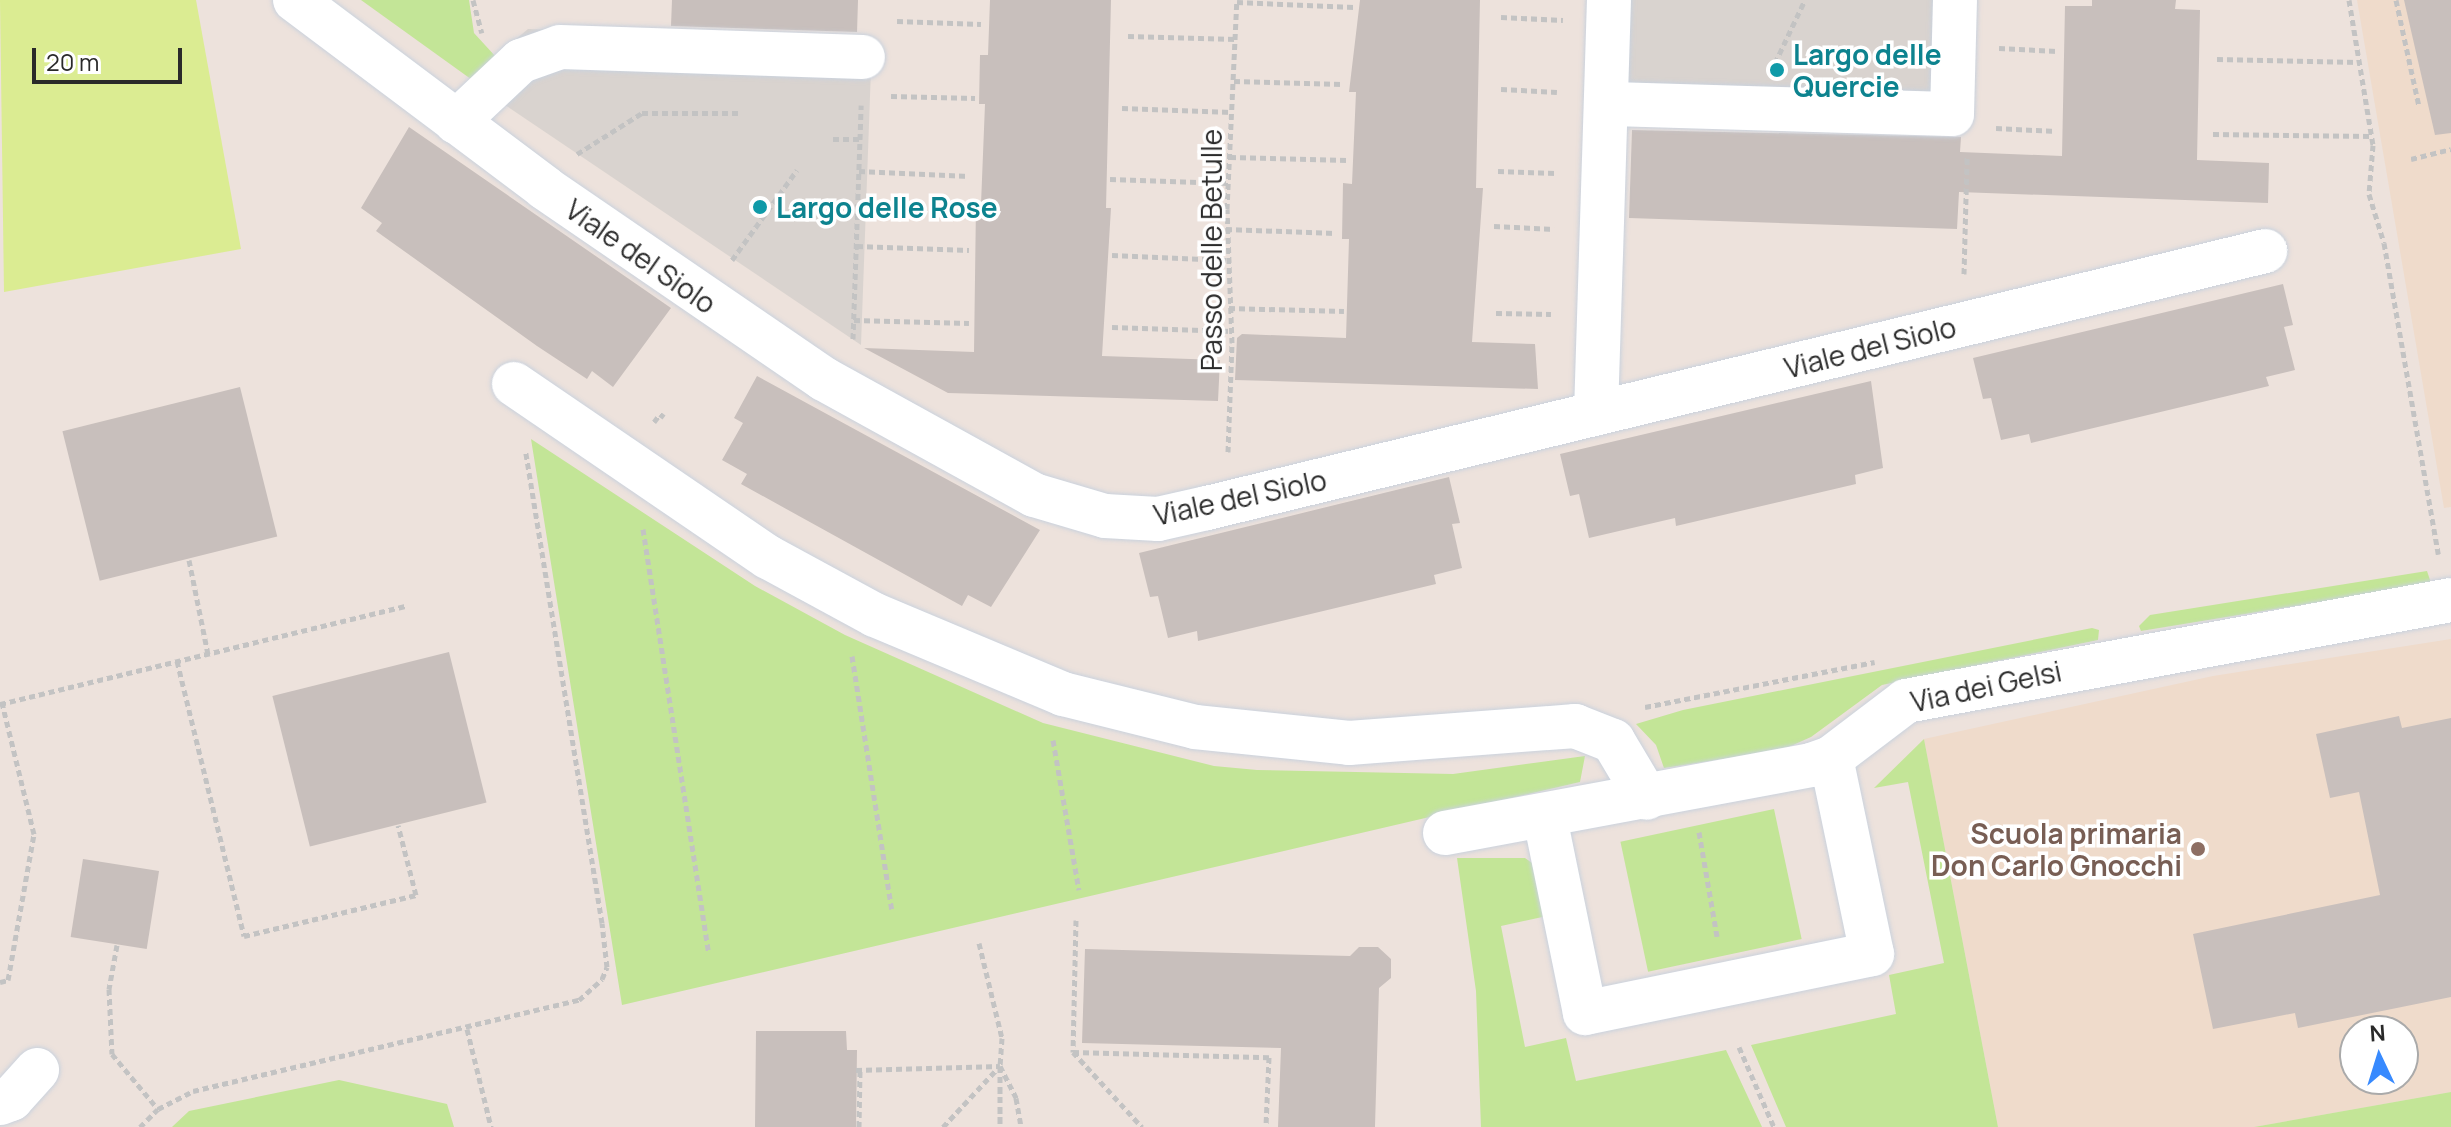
<!DOCTYPE html>
<style>
body{margin:0}
#map{position:relative;width:2451px;height:1127px;overflow:hidden;background:#ede2dc;font-family:Manrope,sans-serif}
div>[style]{position:absolute}
.education>*{inset:0;background:#efdbcb}
.green>*{inset:0;background:#c3e597;transform-origin:0 0}
.pitch>*{inset:0;background:#dbec92}
.plaza>*{inset:0;background:#d9d3cf}
.building>*{inset:0;background:#c8bfbc;transform-origin:0 0}
.path>*{height:5px;margin-top:-2.5px;transform-origin:0;background:repeating-linear-gradient(90deg,#c3c3c3 0 6px,transparent 0 10px)}
.roads{filter:drop-shadow(0 0 2px #cad2dd) drop-shadow(0 0 2px #cad2dd)}
.minor>*{height:44px;margin:-22px;padding:0 22px;transform-origin:22px;border-radius:22px;background:#fff}
.dots>*{width:22px;height:22px;translate:-50% -50%;box-sizing:border-box;border:4px solid #fff;border-radius:50%}
span{translate:-50% -50%;white-space:nowrap;text-align:center;line-height:1.15;-webkit-text-stroke:7px #fff;paint-order:stroke}
.culture-label{font-size:28px;color:#0d838f;font-weight:700}
.left{translate:0 -50%;text-align:left}
.street-label{font-size:28px;color:#2a2a2a}
.education-label{font-size:28px;color:#785e54;font-weight:700}
.right{translate:-100% -50%;text-align:right}
.north{position:absolute;left:2339px;top:1015px;width:80px;height:80px;box-sizing:border-box;background:#fff;border:2px solid #aaa;border-radius:50%;rotate:356deg;font-size:22px;font-weight:700;line-height:32px;text-align:center;color:#2a2a2a}
.north::after{content:'';display:block;margin:auto;width:28px;height:36px;background:#388afe;clip-path:polygon(50% 0,100% 100%,50% 72%,0 100%)}
.scale{position:absolute;left:32px;top:48px;width:150px;height:36px;box-sizing:border-box;border:4px solid #2a2a2a;border-top:0;padding-left:10px;font-size:24px;line-height:28px;white-space:nowrap;color:#2a2a2a;-webkit-text-stroke:6px #fff;paint-order:stroke}
</style>
<div id="map">
<div class="education">
<i style="clip-path:polygon(2357px 0,2451px 0,2451px 507px,2444px 508px)"></i>
<i style="clip-path:polygon(evenodd,2451px 639px,2451px 1092px,2254px 1127px,1998px 1127px,1924px 739px,2213px 676px,2451px 639px,2355px 1031px,2403px 1031px,2403px 1079px,2355px 1079px,2355px 1031px)"></i>
</div>
<div class="green">
<i style="clip-path:polygon(361px 0,469px 0,474px 33px,496px 57px,475px 82px)"></i>
<i style="clip-path:polygon(531px 439px,755px 586px,845px 635px,1043px 723px,1214px 766px,1257px 770px,1453px 774px,1585px 756px,1580px 782px,622px 1005px)"></i>
<i style="clip-path:polygon(2427px 571px,2431px 583px,2418px 586px,2141px 631px,2139px 626px,2150px 615px)"></i>
<i style="clip-path:polygon(2092px 628px,2099px 630px,2098px 640px,1882px 685px,1811px 737px,1782px 750px,1664px 768px,1656px 745px,1636px 724px,1683px 710px)"></i>
<i style="clip-path:polygon(1924px 739px,1998px 1127px,1786px 1127px,1751px 1045px,1896px 1014px,1889px 975px,1944px 963px,1908px 782px,1874px 788px)"></i>
<i style="left:1774px;top:809px;width:133px;height:157px;rotate:78deg"></i>
<i style="clip-path:polygon(1457px 858px,1525px 858px,1535px 865px,1547px 916px,1501px 926px,1525px 1047px,1566px 1038px,1576px 1081px,1726px 1050px,1762px 1127px,1481px 1127px,1476px 991px)"></i>
<i style="clip-path:polygon(339px 1080px,447px 1104px,454px 1127px,172px 1127px,189px 1111px)"></i>
<i style="clip-path:polygon(2451px 1092px,2451px 1127px,2254px 1127px)"></i>
</div>
<div class="pitch">
<i style="clip-path:polygon(0 0,196px 0,241px 249px,4px 292px)"></i>
</div>
<div class="plaza">
<i style="clip-path:polygon(1595px 0,1963px 0,1959px 125px,1632px 115px)"></i>
<i style="clip-path:polygon(528px 29px,872px 41px,861px 345px,505px 105px,503px 50px)"></i>
</div>
<div class="building">
<i style="clip-path:polygon(672px 0,858px 0,857px 32px,671px 26px)"></i>
<i style="clip-path:polygon(990px 0,1111px 0,1106px 208px,1111px 208px,1102px 356px,1220px 360px,1218px 401px,948px 393px,864px 348px,974px 352px,976px 204px,981px 204px,985px 104px,979px 104px,980px 55px,988px 55px)"></i>
<i style="clip-path:polygon(1360px 0,1480px 0,1476px 188px,1483px 188px,1472px 342px,1535px 344px,1538px 389px,1235px 380px,1237px 338px,1242px 334px,1346px 338px,1349px 239px,1342px 239px,1343px 183px,1352px 184px,1356px 92px,1349px 92px)"></i>
<i style="clip-path:polygon(2092px 0,2176px 0,2175px 9px,2200px 10px,2197px 160px,2269px 163px,2268px 203px,1959px 192px,1957px 229px,1629px 218px,1632px 130px,1961px 137px,1960px 152px,2062px 156px,2065px 6px,2092px 6px)"></i>
<i style="clip-path:polygon(2404px 0,2451px 0,2451px 133px,2435px 135px)"></i>
<i style="clip-path:polygon(409px 127px,671px 308px,613px 387px,592px 371px,587px 379px,537px 346px,376px 231px,382px 223px,361px 208px)"></i>
<i style="clip-path:polygon(2283px 284px,2293px 325px,2284px 327px,2295px 370px,2266px 377px,2269px 386px,2031px 443px,2029px 434px,2001px 440px,1991px 398px,1983px 399px,1973px 358px)"></i>
<i style="clip-path:polygon(757px 376px,1040px 530px,991px 607px,968px 595px,962px 606px,741px 484px,747px 474px,722px 460px,743px 423px,734px 418px)"></i>
<i style="clip-path:polygon(1871px 381px,1883px 468px,1855px 475px,1856px 484px,1676px 526px,1675px 518px,1589px 538px,1579px 494px,1570px 496px,1560px 454px)"></i>
<i style="left:240px;top:387px;width:154px;height:183px;rotate:76deg"></i>
<i style="clip-path:polygon(1449px 477px,1460px 523px,1452px 524px,1462px 568px,1434px 575px,1436px 584px,1198px 641px,1197px 631px,1168px 638px,1158px 596px,1150px 597px,1139px 553px)"></i>
<i style="left:449px;top:652px;width:155px;height:182px;rotate:76deg"></i>
<i style="clip-path:polygon(2399px 716px,2402px 728px,2451px 718px,2451px 997px,2298px 1028px,2295px 1013px,2213px 1029px,2193px 934px,2380px 895px,2359px 792px,2330px 798px,2316px 734px)"></i>
<i style="left:83px;top:859px;width:77px;height:79px;rotate:9deg"></i>
<i style="clip-path:polygon(1359px 947px,1378px 947px,1391px 959px,1391px 978px,1379px 988px,1375px 1127px,1278px 1127px,1281px 1048px,1082px 1043px,1085px 949px,1350px 956px)"></i>
<i style="clip-path:polygon(756px 1031px,846px 1031px,847px 1050px,857px 1050px,856px 1127px,755px 1127px)"></i>
</div>
<div class="path">
<i style="left:473px;top:0;width:34px;rotate:75deg"></i>
<i style="left:2349px;top:0;width:147px;rotate:80.6deg"></i>
<i style="left:2373px;top:145px;width:49px;rotate:94.7deg"></i>
<i style="left:2369px;top:194px;width:51px;rotate:73deg"></i>
<i style="left:2384px;top:243px;width:316px;rotate:80.1deg"></i>
<i style="left:2396px;top:0;width:108px;rotate:77.8deg"></i>
<i style="left:1237px;top:2px;width:117px;rotate:2.4deg"></i>
<i style="left:1501px;top:17px;width:62px;rotate:2.8deg"></i>
<i style="left:897px;top:21px;width:84px;rotate:2deg"></i>
<i style="left:1128px;top:36px;width:108px;rotate:1.6deg"></i>
<i style="left:1999px;top:48px;width:58px;rotate:3deg"></i>
<i style="left:2217px;top:59px;width:142px;rotate:1.2deg"></i>
<i style="left:1775px;top:63px;width:68px;rotate:-64.6deg"></i>
<i style="left:1234px;top:81px;width:108px;rotate:1.6deg"></i>
<i style="left:1501px;top:89px;width:56px;rotate:3.1deg"></i>
<i style="left:891px;top:96px;width:84px;rotate:1.4deg"></i>
<i style="left:1122px;top:108px;width:110px;rotate:2.1deg"></i>
<i style="left:1996px;top:128px;width:60px;rotate:2.9deg"></i>
<i style="left:2213px;top:134px;width:158px;rotate:0.7deg"></i>
<i style="left:833px;top:139px;width:26px"></i>
<i style="left:577px;top:154px;width:77px;rotate:-32.2deg"></i>
<i style="left:642px;top:113px;width:98px"></i>
<i style="left:1230px;top:157px;width:117px;rotate:1.5deg"></i>
<i style="left:2411px;top:159px;width:41px;rotate:-14deg"></i>
<i style="left:859px;top:171px;width:110px;rotate:2.6deg"></i>
<i style="left:1498px;top:171px;width:58px;rotate:2deg"></i>
<i style="left:1110px;top:179px;width:118px;rotate:1.9deg"></i>
<i style="left:1494px;top:226px;width:60px;rotate:2.9deg"></i>
<i style="left:1226px;top:229px;width:109px;rotate:2.1deg"></i>
<i style="left:857px;top:246px;width:112px;rotate:2deg"></i>
<i style="left:1112px;top:255px;width:114px;rotate:2.5deg"></i>
<i style="left:732px;top:260px;width:111px;rotate:-54.2deg"></i>
<i style="left:1964px;top:274px;width:118px;rotate:-88.5deg"></i>
<i style="left:1229px;top:308px;width:115px;rotate:1.5deg"></i>
<i style="left:1496px;top:313px;width:55px;rotate:1deg"></i>
<i style="left:854px;top:320px;width:115px;rotate:1.5deg"></i>
<i style="left:1112px;top:327px;width:120px;rotate:1.9deg"></i>
<i style="left:853px;top:339px;width:234px;rotate:-88deg"></i>
<i style="left:654px;top:422px;width:10px;rotate:-53deg"></i>
<i style="left:660px;top:414px;width:5px;rotate:37deg"></i>
<i style="left:1228px;top:452px;width:109px;rotate:-87.9deg"></i>
<i style="left:1232px;top:343px;width:134px;rotate:-92.1deg"></i>
<i style="left:1227px;top:209px;width:209px;rotate:-87.3deg"></i>
<i style="left:643px;top:529px;width:429px;rotate:81.2deg"></i>
<i style="left:189px;top:560px;width:96px;rotate:78.6deg"></i>
<i style="left:852px;top:656px;width:258px;rotate:81.1deg"></i>
<i style="left:177px;top:661px;width:283px;rotate:76.3deg"></i>
<i style="left:244px;top:936px;width:177px;rotate:-13.4deg"></i>
<i style="left:416px;top:895px;width:72px;rotate:-104.4deg"></i>
<i style="left:0;top:704px;width:418px;rotate:-13.6deg"></i>
<i style="left:1645px;top:707px;width:234px;rotate:-11.1deg"></i>
<i style="left:1053px;top:740px;width:152px;rotate:80.2deg"></i>
<i style="left:1699px;top:832px;width:106px;rotate:80.2deg"></i>
<i style="left:1076px;top:920px;width:132px;rotate:91.3deg"></i>
<i style="left:1073px;top:1052px;width:102px;rotate:47.4deg"></i>
<i style="left:979px;top:943px;width:98px;rotate:76.4deg"></i>
<i style="left:1002px;top:1038px;width:28px;rotate:94deg"></i>
<i style="left:1000px;top:1066px;width:36px;rotate:63deg"></i>
<i style="left:1016px;top:1098px;width:29px;rotate:80deg"></i>
<i style="left:117px;top:945px;width:45px;rotate:100.3deg"></i>
<i style="left:109px;top:989px;width:65px;rotate:87.4deg"></i>
<i style="left:112px;top:1054px;width:72px;rotate:50.1deg"></i>
<i style="left:0;top:982px;width:8px;rotate:-14deg"></i>
<i style="left:8px;top:980px;width:148px;rotate:-79.9deg"></i>
<i style="left:34px;top:834px;width:135px;rotate:-103.7deg"></i>
<i style="left:467px;top:1029px;width:101px;rotate:76.2deg"></i>
<i style="left:1739px;top:1047px;width:87px;rotate:66.4deg"></i>
<i style="left:1073px;top:1052px;width:196px;rotate:1.5deg"></i>
<i style="left:1269px;top:1057px;width:70px;rotate:92.5deg"></i>
<i style="left:1000px;top:1067px;width:60px;rotate:90deg"></i>
<i style="left:856px;top:1070px;width:144px;rotate:-1.6deg"></i>
<i style="left:140px;top:1127px;width:25px;rotate:-45deg"></i>
<i style="left:158px;top:1109px;width:39px;rotate:-27deg"></i>
<i style="left:193px;top:1091px;width:397px;rotate:-13.3deg"></i>
<i style="left:579px;top:1000px;width:31px;rotate:-42deg"></i>
<i style="left:602px;top:979px;width:13px;rotate:-67deg"></i>
<i style="left:607px;top:967px;width:44px;rotate:-96.5deg"></i>
<i style="left:602px;top:923px;width:479px;rotate:-99.2deg"></i>
<i style="left:859px;top:1127px;width:58px;rotate:-89deg"></i>
<i style="left:943px;top:1127px;width:82px;rotate:-47deg"></i>
</div>
<div class="roads">
<div class="minor">
<i style="left:295px;top:0;width:313px;rotate:36.9deg"></i>
<i style="left:545px;top:188px;width:338px;rotate:34.4deg"></i>
<i style="left:824px;top:379px;width:240px;rotate:28.9deg"></i>
<i style="left:1034px;top:495px;width:74px;rotate:16.5deg"></i>
<i style="left:1105px;top:516px;width:53px;rotate:3.2deg"></i>
<i style="left:1158px;top:519px;width:50px;rotate:-12.7deg"></i>
<i style="left:1207px;top:508px;width:1089px;rotate:-13.65deg"></i>
<i style="left:1609px;top:104px;width:343px;rotate:1.7deg"></i>
<i style="left:1952px;top:114px;width:114px;rotate:-88.5deg"></i>
<i style="left:456px;top:122px;width:89px;rotate:-43.2deg"></i>
<i style="left:521px;top:61px;width:41px;rotate:-19.7deg"></i>
<i style="left:560px;top:47px;width:303px;rotate:1.9deg"></i>
<i style="left:514px;top:384px;width:307px;rotate:34.3deg"></i>
<i style="left:768px;top:557px;width:122px;rotate:28.5deg"></i>
<i style="left:875px;top:615px;width:204px;rotate:22.8deg"></i>
<i style="left:1063px;top:694px;width:136px;rotate:14deg"></i>
<i style="left:1195px;top:727px;width:155px;rotate:5.9deg"></i>
<i style="left:1349px;top:743px;width:227px;rotate:-4.3deg"></i>
<i style="left:1575px;top:726px;width:41px;rotate:21.5deg"></i>
<i style="left:1613px;top:741px;width:66px;rotate:59.2deg"></i>
<i style="left:1596px;top:413px;width:413px;rotate:-88.2deg"></i>
<i style="left:1545px;top:818px;width:199px;rotate:78.4deg"></i>
<i style="left:1585px;top:1013px;width:293px;rotate:-11.6deg"></i>
<i style="left:1872px;top:954px;width:200px;rotate:-101.8deg"></i>
<i style="left:1445px;top:833px;width:372px;rotate:-10.5deg"></i>
<i style="left:1811px;top:765px;width:21px;rotate:-19deg"></i>
<i style="left:1831px;top:758px;width:94px;rotate:-37.2deg"></i>
<i style="left:1906px;top:701px;width:554px;rotate:-10.5deg"></i>
<i style="left:0;top:1103px;width:12px;rotate:-20deg"></i>
<i style="left:11px;top:1099px;width:39px;rotate:-48deg"></i>
</div>
</div>
<div class="dots">
<i style="left:1777px;top:70px;background:#0f9aa8"></i>
<i style="left:760px;top:207px;background:#0f9aa8"></i>
<i style="left:2198px;top:849px;background:#8d6e63"></i>
</div>
<div class="culture-label">
<span class="left" style="left:1793px;top:70px">Largo delle<br>Quercie</span>
<span class="left" style="left:776px;top:207px">Largo delle Rose</span>
</div>
<div class="street-label">
<span style="left:1211px;top:250px;rotate:-90deg">Passo delle Betulle</span>
<span style="left:641px;top:256px;rotate:35deg">Viale del Siolo</span>
<span style="left:1870px;top:347px;rotate:-14deg">Viale del Siolo</span>
<span style="left:1240px;top:497px;rotate:-12deg">Viale del Siolo</span>
<span style="left:1986px;top:686px;rotate:-12deg">Via dei Gelsi</span>
</div>
<div class="education-label">
<span class="right" style="left:2182px;top:849px">Scuola primaria<br>Don Carlo Gnocchi</span>
</div>
<div class="north">N</div>
<div class="scale">20 m</div>
</div>
